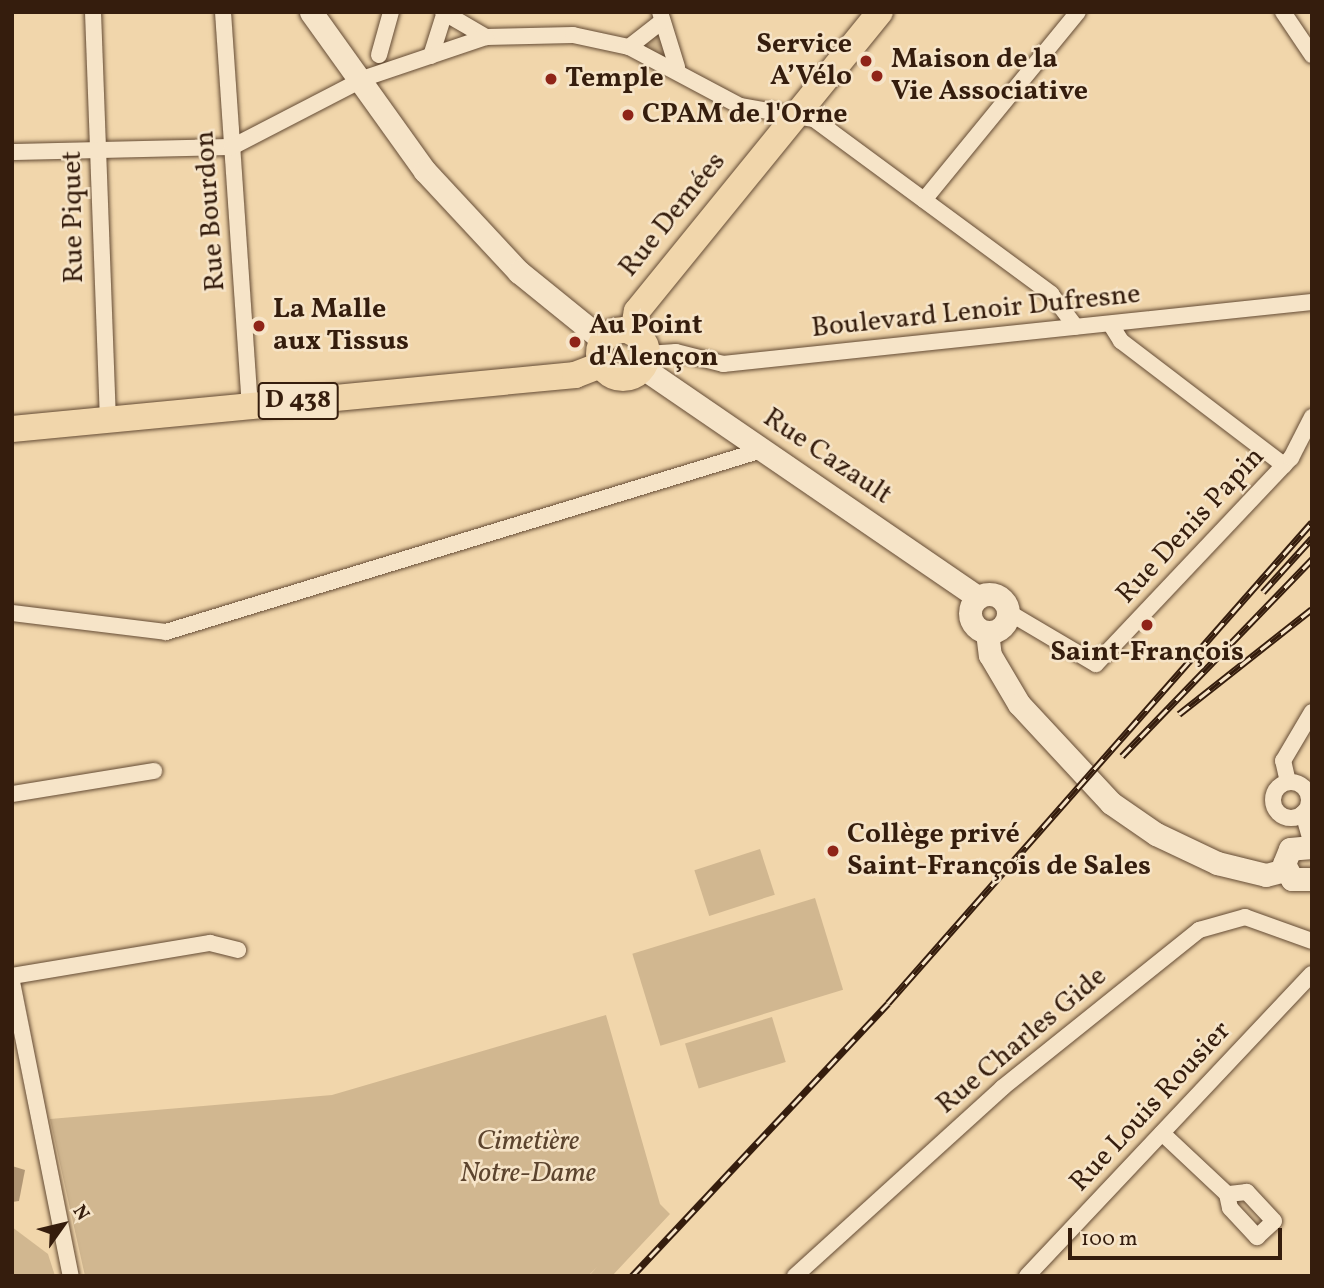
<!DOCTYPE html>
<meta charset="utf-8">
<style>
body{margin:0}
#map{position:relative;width:1324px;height:1288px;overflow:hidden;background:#f1d6ab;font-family:Vollkorn,serif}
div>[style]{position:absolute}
.green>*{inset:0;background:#d1b790;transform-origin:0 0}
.water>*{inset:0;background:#b19775}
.roads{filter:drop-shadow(0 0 2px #644b34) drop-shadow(0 0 2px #644b34)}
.street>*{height:16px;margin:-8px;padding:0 8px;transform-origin:8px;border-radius:8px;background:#f6e4c8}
.street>.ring{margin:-8px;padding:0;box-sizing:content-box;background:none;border:16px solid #f6e4c8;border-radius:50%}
.secondary>*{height:23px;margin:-11.5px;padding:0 11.5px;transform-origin:11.5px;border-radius:11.5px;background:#f6e4c8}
.secondary>.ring{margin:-11.5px;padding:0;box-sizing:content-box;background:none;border:23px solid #f6e4c8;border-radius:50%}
.primary>*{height:26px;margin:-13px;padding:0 13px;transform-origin:13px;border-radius:13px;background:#f1d6ab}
.primary>.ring{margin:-13px;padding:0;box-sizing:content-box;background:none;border:26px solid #f1d6ab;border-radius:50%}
.rail>*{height:7px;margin-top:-3.5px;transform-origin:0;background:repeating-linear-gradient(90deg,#f6e4c8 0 13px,#351d0d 0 26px);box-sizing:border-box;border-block:2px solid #351d0d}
.dots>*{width:19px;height:19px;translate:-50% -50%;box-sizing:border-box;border:4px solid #f6e4c8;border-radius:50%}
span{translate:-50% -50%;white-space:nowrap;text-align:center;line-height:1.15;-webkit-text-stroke:5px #f6e4c8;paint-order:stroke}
.shield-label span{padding:2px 5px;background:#f6e4c8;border:2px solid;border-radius:5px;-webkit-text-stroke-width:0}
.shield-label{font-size:26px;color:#351d0d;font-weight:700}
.poi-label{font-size:28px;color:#351d0d;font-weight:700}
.right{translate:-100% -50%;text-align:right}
.left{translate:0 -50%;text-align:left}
.street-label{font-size:28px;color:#351d0d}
.park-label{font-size:28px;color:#5c442e;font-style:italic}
.frame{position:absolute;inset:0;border:14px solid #351d0d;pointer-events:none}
.north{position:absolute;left:28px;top:1190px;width:70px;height:70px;-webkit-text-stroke:5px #f6e4c8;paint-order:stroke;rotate:56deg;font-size:19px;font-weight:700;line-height:28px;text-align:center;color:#351d0d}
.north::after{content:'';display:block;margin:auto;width:24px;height:32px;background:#351d0d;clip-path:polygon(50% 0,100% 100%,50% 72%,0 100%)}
.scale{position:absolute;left:1068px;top:1228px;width:214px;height:32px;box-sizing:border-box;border:4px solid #351d0d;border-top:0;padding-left:9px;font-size:21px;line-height:24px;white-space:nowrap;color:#351d0d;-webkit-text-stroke:5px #f6e4c8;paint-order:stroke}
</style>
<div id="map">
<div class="green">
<i style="clip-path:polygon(657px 33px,671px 62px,639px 46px)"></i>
<i style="left:760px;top:849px;width:48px;height:69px;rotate:72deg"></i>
<i style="left:815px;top:898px;width:96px;height:191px;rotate:73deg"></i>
<i style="clip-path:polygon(606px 1015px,660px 1204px,670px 1214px,612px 1276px,589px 1276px,597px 1267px,588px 1276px,85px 1276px,50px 1119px,332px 1095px)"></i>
<i style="left:772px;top:1017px;width:47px;height:91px;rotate:73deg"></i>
<i style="clip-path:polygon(12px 1227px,48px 1254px,55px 1276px,12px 1276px)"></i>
</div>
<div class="water">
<i style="clip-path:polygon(12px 1166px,25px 1170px,19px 1201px,12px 1202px)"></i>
</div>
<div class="roads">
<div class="street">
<i style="left:93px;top:12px;width:408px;rotate:87.9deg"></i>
<i style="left:223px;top:12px;width:396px;rotate:86.1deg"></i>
<i style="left:443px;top:12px;width:50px;rotate:30.2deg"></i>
<i style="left:486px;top:37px;width:87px;rotate:-1.3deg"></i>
<i style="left:573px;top:35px;width:57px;rotate:12.1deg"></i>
<i style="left:629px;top:47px;width:126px;rotate:28deg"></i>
<i style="left:740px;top:106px;width:75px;rotate:10deg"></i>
<i style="left:814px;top:119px;width:295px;rotate:36.4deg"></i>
<i style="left:1051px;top:294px;width:41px;rotate:52.9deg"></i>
<i style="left:660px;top:12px;width:58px;rotate:72.8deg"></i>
<i style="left:1283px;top:12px;width:52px;rotate:56deg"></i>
<i style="left:629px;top:47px;width:41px;rotate:-38deg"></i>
<i style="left:379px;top:55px;width:45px;rotate:-74.4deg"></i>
<i style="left:431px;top:56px;width:43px;rotate:-72.4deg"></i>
<i style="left:12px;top:152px;width:220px;rotate:-1.3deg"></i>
<i style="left:232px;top:147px;width:150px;rotate:-27.4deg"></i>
<i style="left:365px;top:78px;width:128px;rotate:-18.7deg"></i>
<i style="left:924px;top:200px;width:243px;rotate:-50.7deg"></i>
<i style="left:1111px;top:325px;width:19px;rotate:58deg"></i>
<i style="left:1121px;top:341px;width:205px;rotate:37.3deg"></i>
<i style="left:647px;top:354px;width:29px;rotate:-4deg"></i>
<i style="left:676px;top:352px;width:49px;rotate:14.3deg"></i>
<i style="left:723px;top:364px;width:592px;rotate:-6.01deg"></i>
<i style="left:1008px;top:612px;width:102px;rotate:30.6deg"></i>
<i style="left:1096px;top:664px;width:284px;rotate:-46.6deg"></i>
<i style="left:1291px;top:458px;width:46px;rotate:-62.9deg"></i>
<i style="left:12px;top:613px;width:155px;rotate:7deg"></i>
<i style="left:166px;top:632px;width:623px;rotate:-16.98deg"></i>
<i style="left:1288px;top:782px;width:22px;rotate:-103deg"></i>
<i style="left:1283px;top:761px;width:57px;rotate:-59.4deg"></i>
<i class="ring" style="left:1273px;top:782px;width:20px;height:20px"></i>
<i style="left:12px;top:794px;width:144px;rotate:-9.2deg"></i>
<i style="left:1303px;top:813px;width:33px;rotate:74deg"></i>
<i style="left:12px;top:976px;width:201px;rotate:-9.5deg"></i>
<i style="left:210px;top:943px;width:29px;rotate:14deg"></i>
<i style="left:12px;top:982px;width:300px;rotate:78.7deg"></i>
<i style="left:1162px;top:1133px;width:89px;rotate:43.2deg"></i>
<i style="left:1227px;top:1194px;width:14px;rotate:78deg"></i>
<i style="left:1230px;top:1208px;width:40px;rotate:47deg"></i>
<i style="left:1257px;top:1237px;width:23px;rotate:-43deg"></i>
<i style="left:1274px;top:1221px;width:40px;rotate:-133deg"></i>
<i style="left:1247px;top:1192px;width:20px;rotate:174deg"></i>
<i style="left:795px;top:1276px;width:280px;rotate:-42.2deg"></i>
<i style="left:1002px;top:1088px;width:253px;rotate:-38.7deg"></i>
<i style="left:1199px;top:930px;width:48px;rotate:-15.8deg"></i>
<i style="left:1245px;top:917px;width:71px;rotate:19.7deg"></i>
<i style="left:1027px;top:1276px;width:415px;rotate:-46.7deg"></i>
</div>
<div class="secondary">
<i style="left:311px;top:12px;width:196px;rotate:54.4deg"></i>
<i style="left:425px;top:171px;width:138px;rotate:47.1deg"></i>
<i style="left:519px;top:272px;width:108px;rotate:39deg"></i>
<i style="left:643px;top:368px;width:406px;rotate:34.4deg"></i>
<i class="ring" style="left:970px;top:594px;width:15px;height:15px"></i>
<i style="left:987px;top:632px;width:23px;rotate:83deg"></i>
<i style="left:990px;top:655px;width:57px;rotate:59.4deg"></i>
<i style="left:1019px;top:704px;width:135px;rotate:47.1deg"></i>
<i style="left:1111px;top:803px;width:55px;rotate:34.6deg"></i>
<i style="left:1156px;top:834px;width:68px;rotate:25.4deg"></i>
<i style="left:1217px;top:863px;width:50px;rotate:13.8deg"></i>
<i style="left:1266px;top:875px;width:20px;rotate:-15deg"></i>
<i style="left:1312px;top:847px;width:22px;rotate:175deg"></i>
<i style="left:1290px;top:849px;width:16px;rotate:112deg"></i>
<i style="left:1284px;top:864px;width:17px;rotate:62deg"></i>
<i style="left:1292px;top:879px;width:20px"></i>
</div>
<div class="primary">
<i class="ring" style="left:599px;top:330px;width:22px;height:22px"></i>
<i style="left:633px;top:333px;width:22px;rotate:-80deg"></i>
<i style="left:637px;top:311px;width:385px;rotate:-50.9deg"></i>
<i style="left:12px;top:429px;width:566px;rotate:-5.48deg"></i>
<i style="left:575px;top:375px;width:28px;rotate:-21deg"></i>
</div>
</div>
<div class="rail">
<i style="left:1263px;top:592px;width:73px;rotate:-47.8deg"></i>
<i style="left:1179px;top:714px;width:169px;rotate:-38.3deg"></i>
<i style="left:1122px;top:756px;width:274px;rotate:-46deg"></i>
<i style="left:632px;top:1276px;width:374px;rotate:-46.8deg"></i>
<i style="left:888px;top:1003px;width:641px;rotate:-48.6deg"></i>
</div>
<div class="dots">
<i style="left:866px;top:61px;background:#8f2418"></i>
<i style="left:877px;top:76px;background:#8f2418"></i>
<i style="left:551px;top:79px;background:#8f2418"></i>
<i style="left:628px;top:115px;background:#8f2418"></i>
<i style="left:259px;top:326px;background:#8f2418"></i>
<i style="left:575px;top:342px;background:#8f2418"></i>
<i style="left:1147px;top:625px;background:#8f2418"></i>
<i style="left:833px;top:851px;background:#8f2418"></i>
</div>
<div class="shield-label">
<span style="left:298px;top:401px">D 438</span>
</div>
<div class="poi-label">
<span class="right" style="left:852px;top:61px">Service<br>A’Vélo</span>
<span class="left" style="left:891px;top:76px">Maison de la<br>Vie Associative</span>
<span class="left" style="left:565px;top:79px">Temple</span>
<span class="left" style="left:642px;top:115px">CPAM de l'Orne</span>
<span class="left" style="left:273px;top:326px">La Malle<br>aux Tissus</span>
<span class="left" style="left:589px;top:342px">Au Point<br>d'Alençon</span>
<span style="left:1147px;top:653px">Saint-François</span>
<span class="left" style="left:847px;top:851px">Collège privé<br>Saint-François de Sales</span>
</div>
<div class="street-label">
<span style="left:211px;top:211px;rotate:-94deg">Rue Bourdon</span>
<span style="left:673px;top:215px;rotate:-51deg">Rue Demées</span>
<span style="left:74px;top:217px;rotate:-91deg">Rue Piquet</span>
<span style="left:976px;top:312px;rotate:-6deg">Boulevard Lenoir Dufresne</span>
<span style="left:827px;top:457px;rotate:34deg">Rue Cazault</span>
<span style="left:1191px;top:526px;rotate:-47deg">Rue Denis Papin</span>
<span style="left:1022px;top:1041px;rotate:-40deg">Rue Charles Gide</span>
<span style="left:1151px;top:1107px;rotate:-47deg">Rue Louis Rousier</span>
</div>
<div class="park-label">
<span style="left:528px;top:1158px">Cimetière<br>Notre-Dame</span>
</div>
<div class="frame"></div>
<div class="north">N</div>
<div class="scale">100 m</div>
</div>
